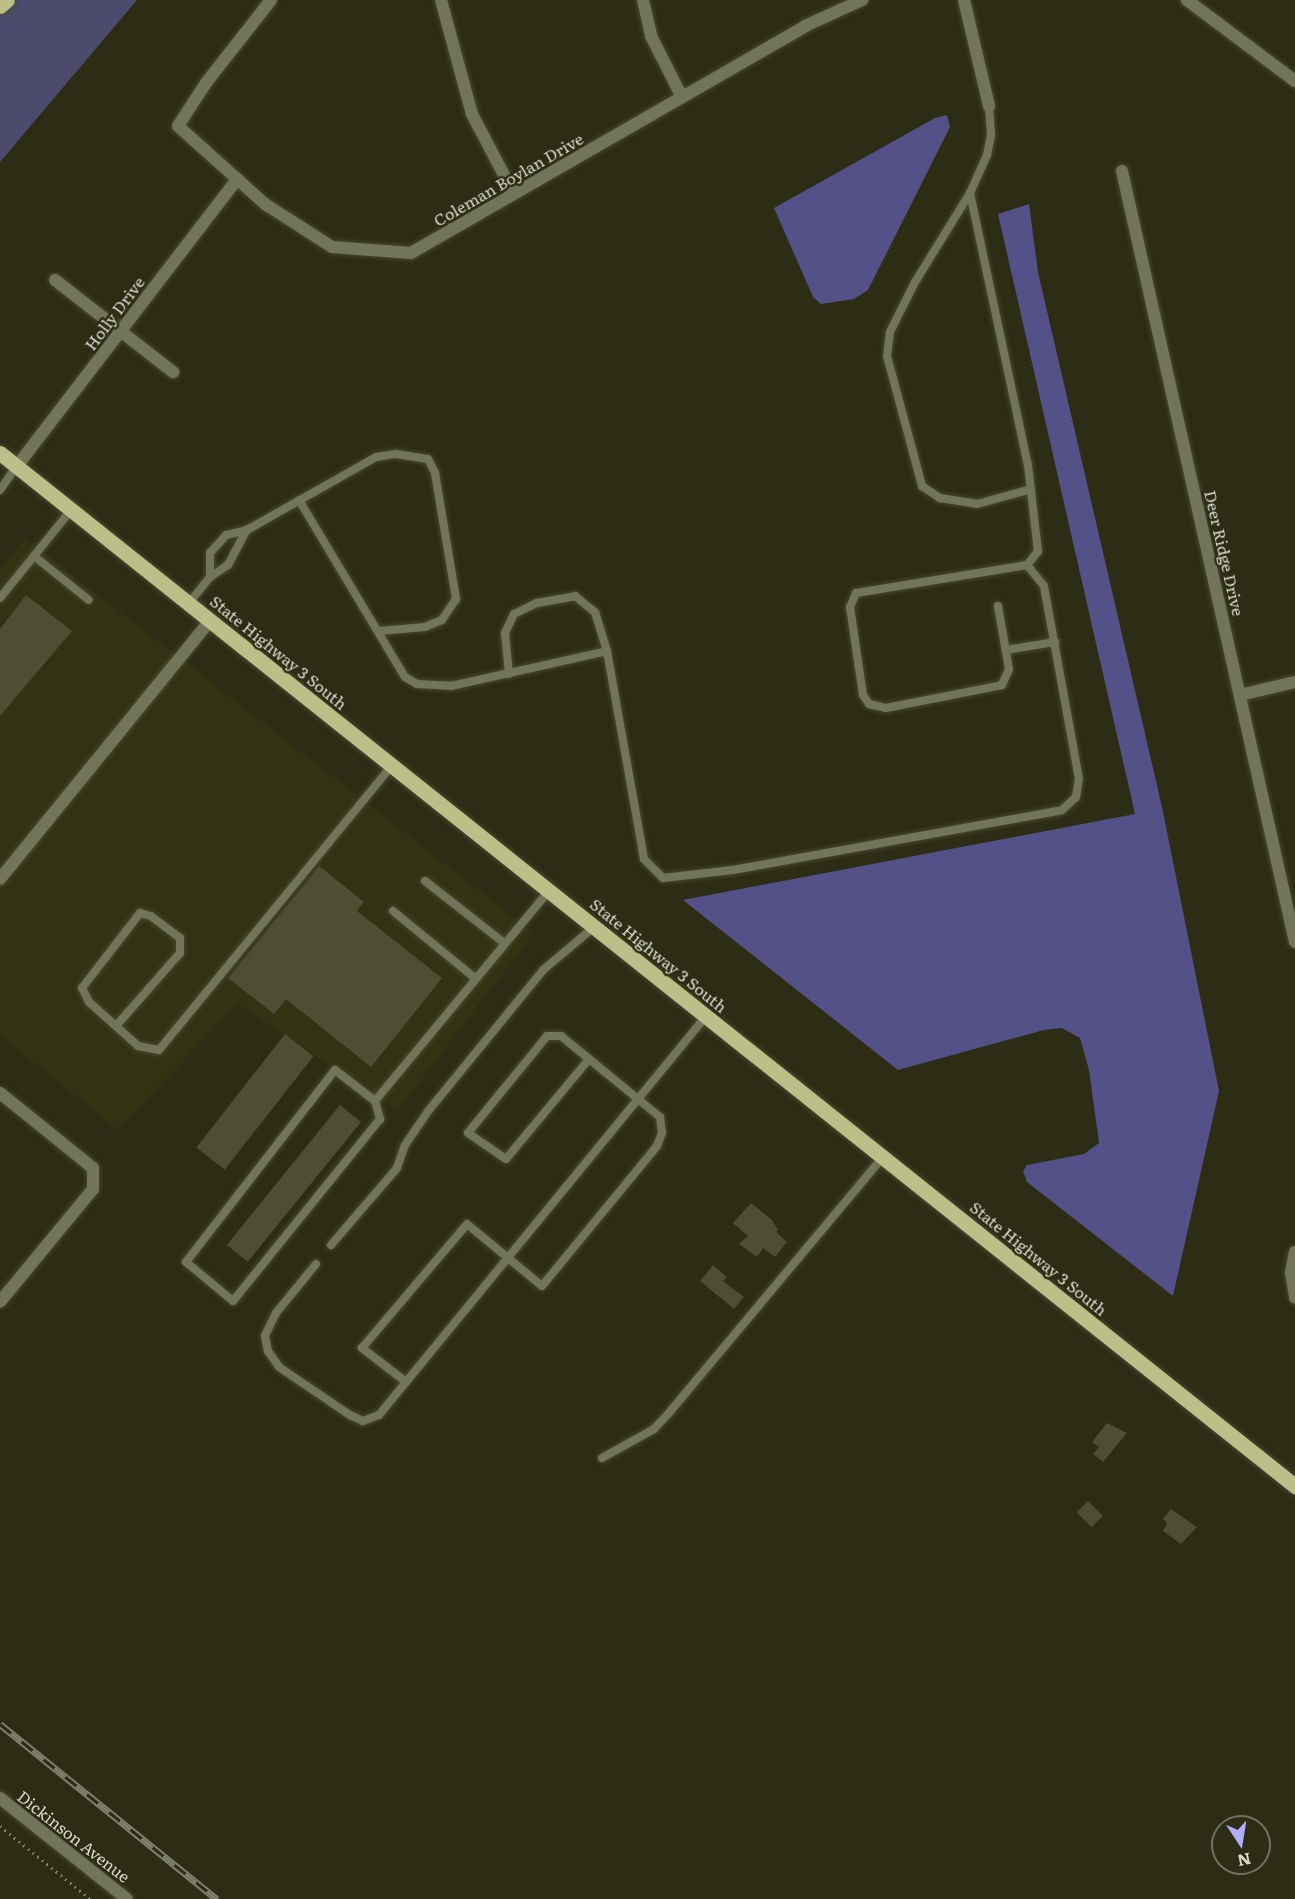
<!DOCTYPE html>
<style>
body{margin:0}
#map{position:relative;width:1295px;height:1899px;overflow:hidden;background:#2c2d14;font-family:Literata,serif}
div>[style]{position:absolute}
.built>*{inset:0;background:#323312}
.green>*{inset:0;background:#4c4b6d}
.water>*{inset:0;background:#545188}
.building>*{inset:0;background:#4d4e33;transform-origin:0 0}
.path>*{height:3px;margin-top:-1.5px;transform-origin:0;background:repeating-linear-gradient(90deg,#858672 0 1.5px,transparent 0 6px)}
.roads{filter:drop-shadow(0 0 2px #484931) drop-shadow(0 0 2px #484931)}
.service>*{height:8px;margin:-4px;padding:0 4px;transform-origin:4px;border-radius:4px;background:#73755a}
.minor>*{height:12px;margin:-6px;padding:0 6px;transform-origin:6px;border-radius:6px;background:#73755a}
.tertiary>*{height:12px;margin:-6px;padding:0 6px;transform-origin:6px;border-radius:6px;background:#73755a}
.primary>*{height:15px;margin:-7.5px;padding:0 7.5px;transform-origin:7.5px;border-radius:7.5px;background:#bcbf87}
.rail>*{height:7px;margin-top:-3.5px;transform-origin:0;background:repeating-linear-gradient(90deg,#2c2d14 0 14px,#7f806c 0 28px);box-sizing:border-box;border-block:2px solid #7f806c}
span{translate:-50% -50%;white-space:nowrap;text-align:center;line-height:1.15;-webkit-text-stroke:5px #2c2d14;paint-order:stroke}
.street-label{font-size:16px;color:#dadbcc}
.north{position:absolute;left:1211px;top:1815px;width:60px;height:60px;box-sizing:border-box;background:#2c2d14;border:2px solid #72735e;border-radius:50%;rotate:168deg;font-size:16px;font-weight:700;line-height:24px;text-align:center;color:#dadbcc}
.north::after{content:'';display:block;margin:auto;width:21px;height:27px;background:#b0aefa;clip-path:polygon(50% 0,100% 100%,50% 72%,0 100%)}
</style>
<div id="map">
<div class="built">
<i style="clip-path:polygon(25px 538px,534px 933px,397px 1111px,239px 1004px,117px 1129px,0 1035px,0 569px)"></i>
</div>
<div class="green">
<i style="clip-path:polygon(0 0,137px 0,0 162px)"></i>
</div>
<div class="water">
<i style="clip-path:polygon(947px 115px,950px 127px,868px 290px,854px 299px,821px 304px,813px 297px,774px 208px,935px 118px)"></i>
<i style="clip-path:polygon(1029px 204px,1038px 272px,1162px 807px,1219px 1091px,1173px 1296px,1027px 1182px,1023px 1171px,1027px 1165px,1084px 1154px,1099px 1143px,1089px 1070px,1080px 1038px,1062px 1028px,1044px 1030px,898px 1070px,683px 900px,1135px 814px,998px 214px)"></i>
</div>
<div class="building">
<i style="clip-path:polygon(26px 595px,72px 631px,0 716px,0 629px)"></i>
<i style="clip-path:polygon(319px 866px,364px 902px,357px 911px,442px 978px,371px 1067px,286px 999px,274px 1014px,228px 978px)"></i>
<i style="left:285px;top:1034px;width:36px;height:144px;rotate:38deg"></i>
<i style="left:340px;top:1105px;width:27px;height:180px;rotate:39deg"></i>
<i style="clip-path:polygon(751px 1203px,772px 1220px,778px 1230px,776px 1232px,787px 1242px,775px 1257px,763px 1248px,757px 1257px,739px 1244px,748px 1236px,733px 1223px)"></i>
<i style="clip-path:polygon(713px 1265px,727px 1277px,723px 1281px,744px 1297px,734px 1309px,700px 1281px)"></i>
<i style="clip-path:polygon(1107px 1423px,1127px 1433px,1103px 1462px,1093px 1454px,1099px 1447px,1092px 1442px)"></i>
<i style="left:1088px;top:1501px;width:21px;height:16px;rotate:45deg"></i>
<i style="clip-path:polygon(1171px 1509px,1197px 1527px,1181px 1544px,1163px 1531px,1167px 1523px,1163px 1519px)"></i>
</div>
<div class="path">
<i style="left:0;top:1826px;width:116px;rotate:39deg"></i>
</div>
<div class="roads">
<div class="service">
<i style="left:989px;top:106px;width:29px;rotate:86deg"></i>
<i style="left:991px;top:135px;width:20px;rotate:101deg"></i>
<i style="left:987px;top:155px;width:42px;rotate:114.1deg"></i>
<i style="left:970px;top:193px;width:105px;rotate:121.7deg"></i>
<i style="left:915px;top:282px;width:56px;rotate:116.6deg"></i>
<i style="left:890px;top:332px;width:24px;rotate:97deg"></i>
<i style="left:887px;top:356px;width:135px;rotate:74.9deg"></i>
<i style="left:922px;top:486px;width:22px;rotate:34deg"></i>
<i style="left:940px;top:498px;width:37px;rotate:9deg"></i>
<i style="left:977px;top:504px;width:56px;rotate:-15.5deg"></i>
<i style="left:970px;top:193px;width:278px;rotate:78deg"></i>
<i style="left:1028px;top:465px;width:87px;rotate:83.4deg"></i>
<i style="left:1038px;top:551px;width:18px;rotate:128deg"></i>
<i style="left:0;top:490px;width:29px;rotate:-55deg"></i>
<i style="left:299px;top:500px;width:206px;rotate:59.1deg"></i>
<i style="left:405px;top:677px;width:14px;rotate:30deg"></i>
<i style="left:417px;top:684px;width:34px;rotate:3deg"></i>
<i style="left:451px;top:686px;width:160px;rotate:-12.6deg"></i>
<i style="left:607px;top:651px;width:211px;rotate:79.9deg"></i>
<i style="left:644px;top:859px;width:27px;rotate:45deg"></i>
<i style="left:663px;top:878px;width:70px;rotate:-6.5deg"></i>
<i style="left:733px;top:870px;width:334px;rotate:-10.3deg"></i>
<i style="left:1062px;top:810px;width:19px;rotate:-43deg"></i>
<i style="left:1076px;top:797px;width:18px;rotate:-81deg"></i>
<i style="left:1079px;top:779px;width:196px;rotate:-100.3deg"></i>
<i style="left:1044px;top:586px;width:27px;rotate:-129deg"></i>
<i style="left:1027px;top:565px;width:173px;rotate:170.7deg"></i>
<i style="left:856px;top:593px;width:15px;rotate:113deg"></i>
<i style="left:850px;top:607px;width:89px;rotate:81.6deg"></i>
<i style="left:863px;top:695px;width:11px;rotate:56deg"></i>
<i style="left:869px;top:704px;width:17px;rotate:13deg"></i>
<i style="left:886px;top:708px;width:118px;rotate:-11.2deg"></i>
<i style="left:1002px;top:685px;width:17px;rotate:-66deg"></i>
<i style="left:1009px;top:669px;width:64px;rotate:-99.9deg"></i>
<i style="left:71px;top:510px;width:59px;rotate:128.8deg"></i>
<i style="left:34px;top:556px;width:70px;rotate:38.7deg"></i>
<i style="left:210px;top:577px;width:24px;rotate:-90deg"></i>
<i style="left:210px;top:553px;width:24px;rotate:-48deg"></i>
<i style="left:226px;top:535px;width:22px;rotate:-13deg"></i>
<i style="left:247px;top:530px;width:148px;rotate:-29.5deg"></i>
<i style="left:376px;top:457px;width:20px;rotate:-9deg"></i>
<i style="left:396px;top:454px;width:32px;rotate:9deg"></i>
<i style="left:428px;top:459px;width:16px;rotate:63deg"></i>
<i style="left:435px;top:473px;width:128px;rotate:80.5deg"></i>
<i style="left:456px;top:599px;width:25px;rotate:124deg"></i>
<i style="left:442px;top:620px;width:18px;rotate:158deg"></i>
<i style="left:425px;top:627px;width:47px;rotate:175.1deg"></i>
<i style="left:0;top:598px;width:54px;rotate:-51deg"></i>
<i style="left:189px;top:603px;width:33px;rotate:-51deg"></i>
<i style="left:210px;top:577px;width:22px;rotate:-34deg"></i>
<i style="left:228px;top:565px;width:40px;rotate:-62deg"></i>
<i style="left:1006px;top:650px;width:50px;rotate:-9.3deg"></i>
<i style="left:509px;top:674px;width:41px;rotate:-95.6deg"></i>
<i style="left:505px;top:633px;width:21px;rotate:-65deg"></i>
<i style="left:514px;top:614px;width:25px;rotate:-26deg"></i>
<i style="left:537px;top:603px;width:39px;rotate:-10deg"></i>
<i style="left:575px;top:596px;width:26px;rotate:39deg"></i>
<i style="left:595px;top:612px;width:41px;rotate:72.9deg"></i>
<i style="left:425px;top:881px;width:100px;rotate:38.1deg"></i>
<i style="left:393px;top:911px;width:106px;rotate:39.3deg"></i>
<i style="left:116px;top:1026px;width:97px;rotate:-48.8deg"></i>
<i style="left:180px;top:953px;width:15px;rotate:-90deg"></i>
<i style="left:180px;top:938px;width:36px;rotate:-143deg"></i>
<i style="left:151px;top:916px;width:11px;rotate:-165deg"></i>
<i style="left:140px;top:913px;width:95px;rotate:127.7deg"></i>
<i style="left:82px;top:988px;width:16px;rotate:63deg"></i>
<i style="left:89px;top:1002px;width:66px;rotate:41.9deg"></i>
<i style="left:138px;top:1046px;width:21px;rotate:11deg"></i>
<i style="left:159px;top:1050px;width:368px;rotate:-50.7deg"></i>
<i style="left:375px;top:1101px;width:19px;rotate:74deg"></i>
<i style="left:380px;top:1119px;width:234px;rotate:128.9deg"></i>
<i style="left:233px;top:1301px;width:61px;rotate:-140.3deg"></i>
<i style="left:186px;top:1262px;width:243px;rotate:-52.2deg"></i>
<i style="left:335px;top:1070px;width:51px;rotate:37.8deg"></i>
<i style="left:375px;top:1101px;width:273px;rotate:-50.4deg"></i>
<i style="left:331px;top:1245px;width:101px;rotate:-49.4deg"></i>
<i style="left:397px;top:1168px;width:24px;rotate:-71deg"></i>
<i style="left:405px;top:1145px;width:42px;rotate:-55.6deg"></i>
<i style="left:429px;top:1110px;width:181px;rotate:-50.8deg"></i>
<i style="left:543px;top:970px;width:67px;rotate:-40.1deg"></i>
<i style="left:316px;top:1264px;width:63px;rotate:129.2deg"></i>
<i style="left:276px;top:1313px;width:25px;rotate:116deg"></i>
<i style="left:265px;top:1336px;width:15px;rotate:79deg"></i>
<i style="left:268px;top:1351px;width:19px;rotate:55deg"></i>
<i style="left:279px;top:1367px;width:86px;rotate:34.1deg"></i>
<i style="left:350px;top:1415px;width:14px;rotate:25deg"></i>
<i style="left:363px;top:1421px;width:17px;rotate:-21deg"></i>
<i style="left:379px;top:1415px;width:516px;rotate:-50.66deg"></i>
<i style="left:406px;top:1382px;width:56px;rotate:-142.3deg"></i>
<i style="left:362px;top:1348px;width:162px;rotate:-49.7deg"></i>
<i style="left:467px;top:1224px;width:97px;rotate:39.6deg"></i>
<i style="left:542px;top:1286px;width:181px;rotate:-50.6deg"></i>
<i style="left:657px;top:1146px;width:14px;rotate:-69deg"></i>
<i style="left:662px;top:1133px;width:16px;rotate:-97deg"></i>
<i style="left:660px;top:1117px;width:128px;rotate:-140.7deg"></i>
<i style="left:561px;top:1036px;width:14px;rotate:180deg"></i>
<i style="left:547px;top:1036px;width:125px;rotate:129.2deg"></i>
<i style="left:468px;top:1133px;width:46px;rotate:34.4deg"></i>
<i style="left:506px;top:1159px;width:130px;rotate:-50.3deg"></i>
<i style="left:602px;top:1458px;width:60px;rotate:-29.1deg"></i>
<i style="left:654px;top:1429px;width:21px;rotate:-47deg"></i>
<i style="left:668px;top:1414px;width:335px;rotate:-50.1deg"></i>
</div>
<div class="minor">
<i style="left:271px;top:0;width:105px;rotate:128.1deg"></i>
<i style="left:206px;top:83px;width:51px;rotate:123.1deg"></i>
<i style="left:178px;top:126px;width:117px;rotate:41.9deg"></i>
<i style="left:265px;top:204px;width:80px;rotate:32.7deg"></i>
<i style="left:332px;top:247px;width:79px;rotate:4.3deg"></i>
<i style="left:411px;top:253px;width:455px;rotate:-29.9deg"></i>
<i style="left:805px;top:26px;width:63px;rotate:-24.5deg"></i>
<i style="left:441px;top:0;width:118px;rotate:74.8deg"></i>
<i style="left:472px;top:114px;width:90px;rotate:62.3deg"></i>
<i style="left:643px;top:0;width:37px;rotate:77deg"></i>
<i style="left:651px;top:36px;width:68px;rotate:63.1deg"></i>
<i style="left:964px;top:0;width:109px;rotate:76.7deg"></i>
<i style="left:1187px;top:0;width:135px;rotate:36.9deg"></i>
<i style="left:1122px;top:171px;width:790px;rotate:77.35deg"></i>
<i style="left:55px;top:280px;width:150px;rotate:37.9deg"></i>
<i style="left:17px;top:466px;width:362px;rotate:-52.5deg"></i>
<i style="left:1240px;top:695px;width:57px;rotate:-13.3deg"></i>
<i style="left:0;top:879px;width:333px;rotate:-50.9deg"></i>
<i style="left:0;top:1093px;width:119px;rotate:38.9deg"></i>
<i style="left:93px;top:1168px;width:21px;rotate:90deg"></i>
<i style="left:93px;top:1189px;width:146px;rotate:129.5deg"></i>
<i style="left:1295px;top:1252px;width:20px;rotate:101deg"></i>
<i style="left:1291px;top:1272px;width:26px;rotate:81deg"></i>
</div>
<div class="tertiary">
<i style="left:0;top:1798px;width:162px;rotate:38.5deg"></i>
</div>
<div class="primary">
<i style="left:0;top:6px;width:9px;rotate:-41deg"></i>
<i style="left:0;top:453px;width:1657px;rotate:38.58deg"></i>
</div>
</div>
<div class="rail">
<i style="left:0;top:1724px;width:279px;rotate:38.9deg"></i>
</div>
<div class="street-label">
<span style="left:508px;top:179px;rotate:-30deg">Coleman Boylan Drive</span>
<span style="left:114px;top:313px;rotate:-53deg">Holly Drive</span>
<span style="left:1225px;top:553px;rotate:77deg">Deer Ridge Drive</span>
<span style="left:279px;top:652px;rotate:39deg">State Highway 3 South</span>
<span style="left:659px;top:955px;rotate:39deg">State Highway 3 South</span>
<span style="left:1039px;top:1258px;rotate:39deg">State Highway 3 South</span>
<span style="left:74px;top:1836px;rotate:38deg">Dickinson Avenue</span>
</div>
<div class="north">N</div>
</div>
